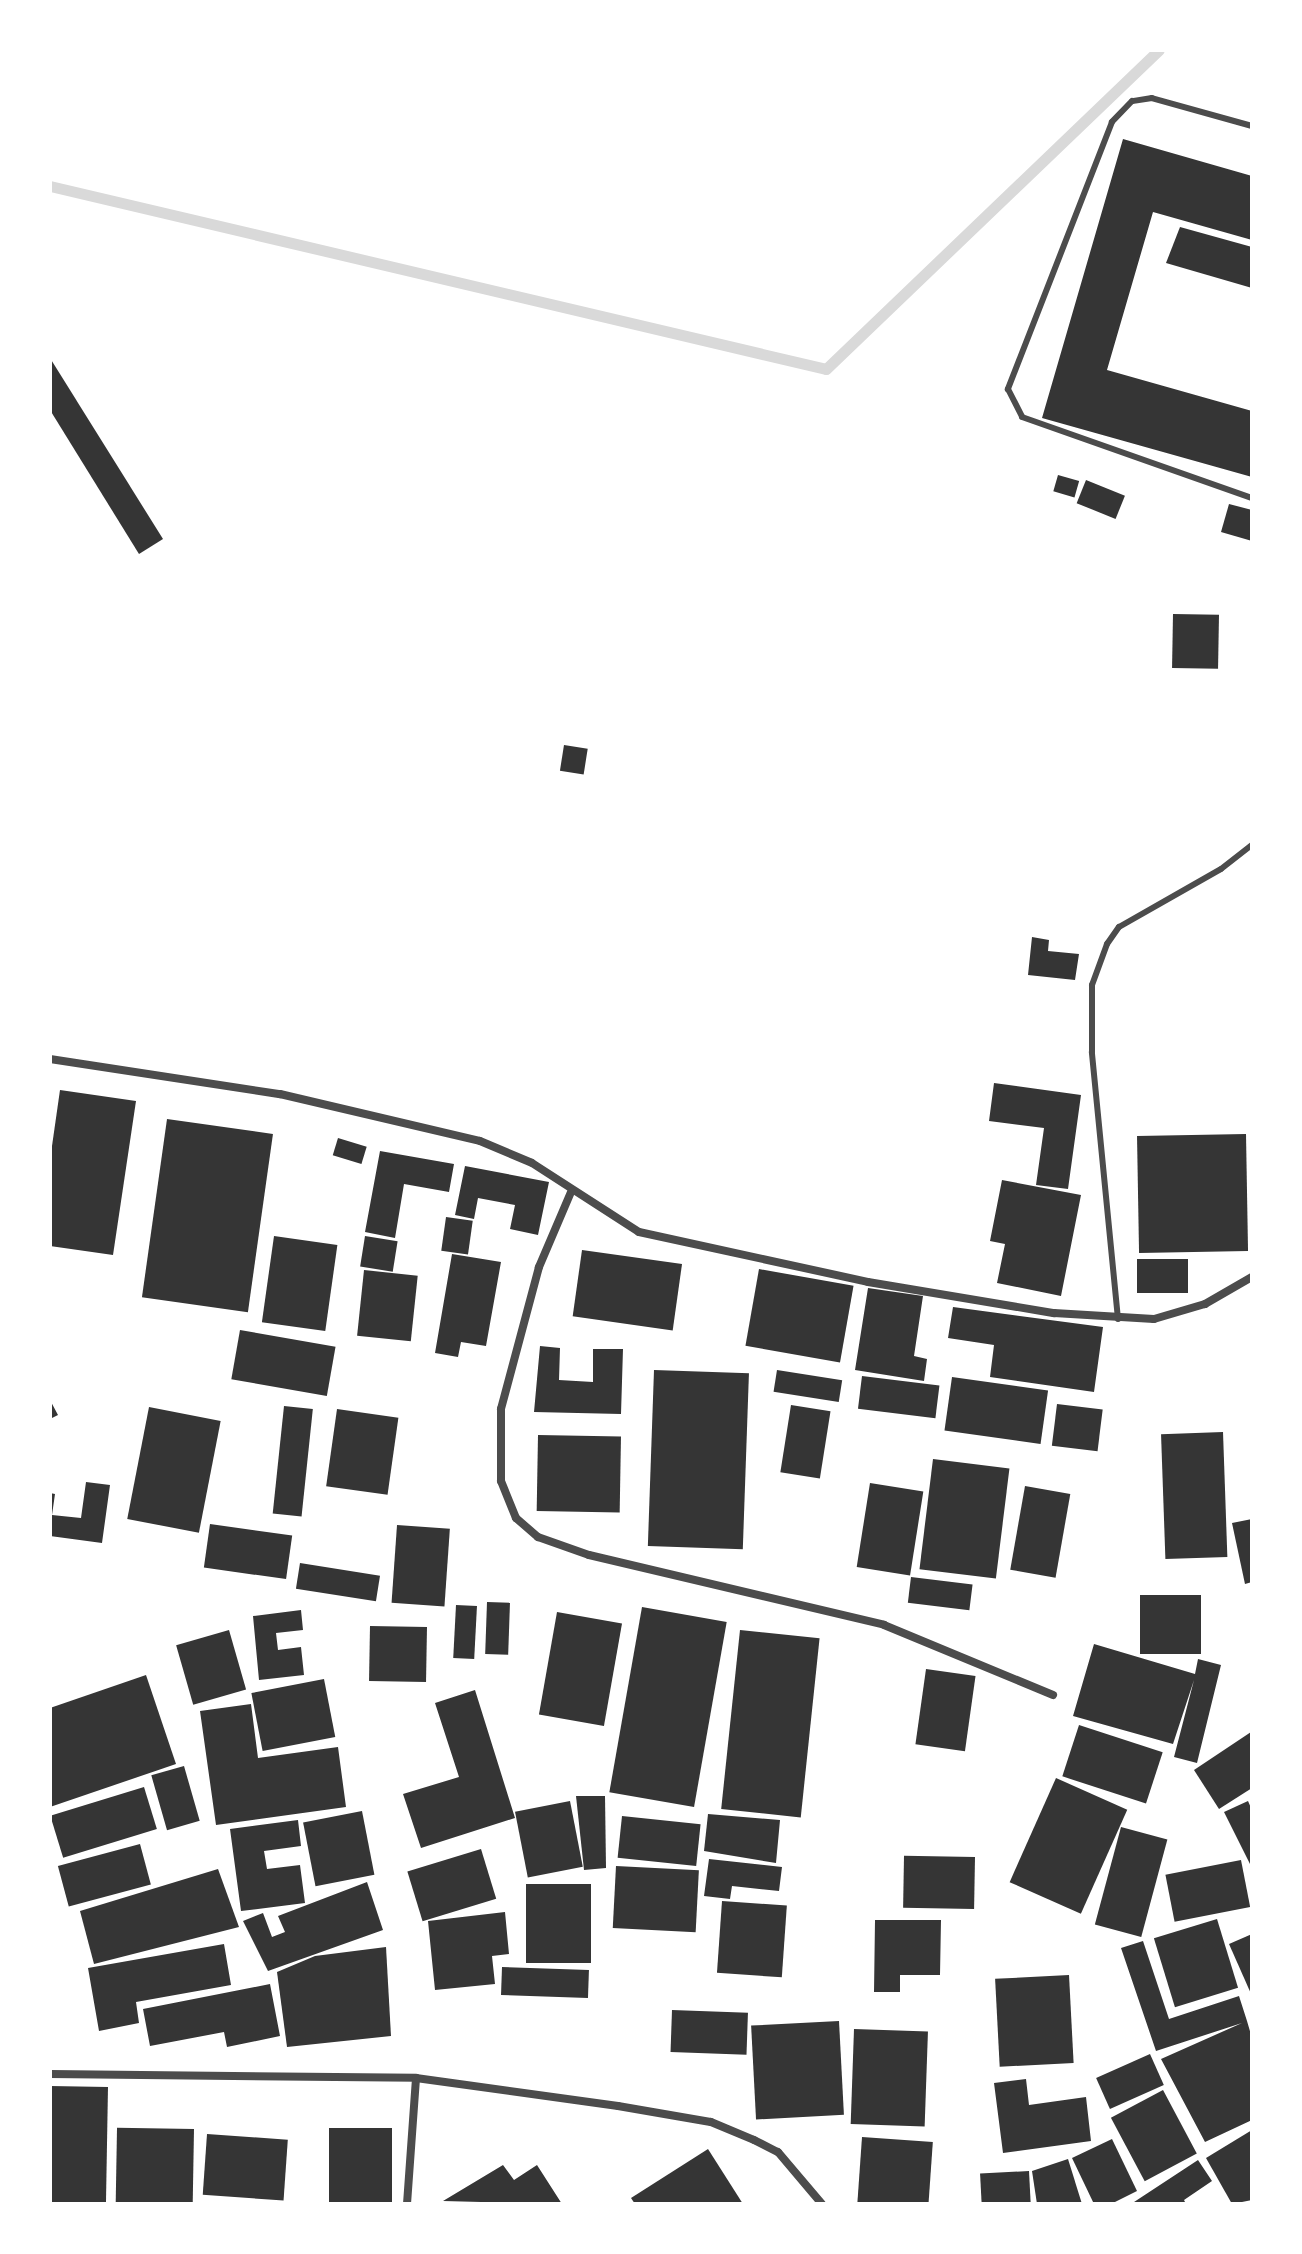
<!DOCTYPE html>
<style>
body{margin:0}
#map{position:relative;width:1302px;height:2254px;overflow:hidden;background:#fff;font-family:Jost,sans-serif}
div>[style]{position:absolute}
.stream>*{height:11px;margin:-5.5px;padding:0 5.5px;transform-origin:5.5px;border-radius:5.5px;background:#d9d9d9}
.building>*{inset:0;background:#353535;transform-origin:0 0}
.service>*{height:6px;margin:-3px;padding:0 3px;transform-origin:3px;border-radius:3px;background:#4c4c4c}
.minor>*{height:8px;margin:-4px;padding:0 4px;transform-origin:4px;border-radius:4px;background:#4c4c4c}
span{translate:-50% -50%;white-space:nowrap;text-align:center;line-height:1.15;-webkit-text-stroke:8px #fff;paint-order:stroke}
.frame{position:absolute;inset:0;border:52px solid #fff;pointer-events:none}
</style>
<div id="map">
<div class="stream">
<i style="left:50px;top:186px;width:797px;rotate:13.27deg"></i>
<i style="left:826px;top:369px;width:461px;rotate:-43.8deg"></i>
</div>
<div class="building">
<i style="clip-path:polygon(1123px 139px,1252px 176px,1252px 240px,1153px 212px,1107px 370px,1252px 411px,1252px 477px,1042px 418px)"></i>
<i style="clip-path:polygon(1180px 227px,1252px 247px,1252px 288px,1166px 263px)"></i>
<i style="clip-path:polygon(50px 358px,163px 539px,139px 554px,50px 410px)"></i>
<i style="left:1058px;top:475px;width:22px;height:17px;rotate:16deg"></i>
<i style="left:1086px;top:480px;width:42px;height:25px;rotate:22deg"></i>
<i style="clip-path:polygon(1229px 504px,1252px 510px,1252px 541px,1221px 532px)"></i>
<i style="left:1173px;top:614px;width:46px;height:54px;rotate:1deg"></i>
<i style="left:564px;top:745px;width:24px;height:26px;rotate:9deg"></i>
<i style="clip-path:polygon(1032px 937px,1049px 940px,1048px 951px,1079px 954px,1075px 980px,1028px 975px)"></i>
<i style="clip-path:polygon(994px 1083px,1081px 1095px,1068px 1189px,1036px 1185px,1044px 1128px,989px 1121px)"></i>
<i style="clip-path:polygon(60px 1090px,136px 1101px,113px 1255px,50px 1246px,50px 1160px)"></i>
<i style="left:167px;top:1119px;width:107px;height:180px;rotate:8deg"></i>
<i style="left:1246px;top:1134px;width:117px;height:109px;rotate:89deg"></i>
<i style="left:338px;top:1138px;width:30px;height:18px;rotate:17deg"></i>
<i style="clip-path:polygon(380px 1151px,454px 1164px,449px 1192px,404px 1184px,395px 1238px,365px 1232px)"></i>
<i style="clip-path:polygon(465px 1166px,549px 1182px,538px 1235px,510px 1229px,515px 1205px,478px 1198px,474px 1219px,455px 1215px)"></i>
<i style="clip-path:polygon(1002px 1180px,1081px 1195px,1061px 1296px,997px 1283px,1005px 1244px,990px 1241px)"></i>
<i style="left:446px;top:1217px;width:27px;height:34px;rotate:8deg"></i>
<i style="left:274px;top:1236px;width:64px;height:87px;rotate:8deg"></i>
<i style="left:365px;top:1236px;width:33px;height:31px;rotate:9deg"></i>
<i style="left:582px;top:1250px;width:101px;height:67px;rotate:8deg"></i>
<i style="clip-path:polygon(452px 1254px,501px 1262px,486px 1346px,461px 1342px,458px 1357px,435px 1353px)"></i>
<i style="left:1137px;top:1259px;width:51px;height:34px"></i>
<i style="left:759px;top:1269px;width:96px;height:78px;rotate:10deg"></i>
<i style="left:364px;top:1270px;width:54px;height:66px;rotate:6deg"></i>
<i style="clip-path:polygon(868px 1288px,923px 1296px,914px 1356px,927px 1359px,924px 1381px,855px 1370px)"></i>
<i style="clip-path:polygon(953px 1307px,1103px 1327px,1094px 1392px,990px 1377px,994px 1345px,948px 1338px)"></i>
<i style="left:240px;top:1330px;width:97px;height:50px;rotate:10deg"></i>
<i style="clip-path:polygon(540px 1346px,560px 1348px,559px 1380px,593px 1382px,593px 1349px,623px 1349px,621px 1414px,534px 1412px)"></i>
<i style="left:654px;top:1370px;width:95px;height:176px;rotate:2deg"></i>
<i style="left:777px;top:1370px;width:66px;height:22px;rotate:9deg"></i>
<i style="left:862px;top:1376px;width:78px;height:33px;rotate:7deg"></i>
<i style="left:952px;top:1377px;width:97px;height:54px;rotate:8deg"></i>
<i style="clip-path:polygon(50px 1400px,58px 1415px,50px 1419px)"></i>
<i style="left:1057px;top:1404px;width:46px;height:42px;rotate:7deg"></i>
<i style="left:791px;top:1405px;width:40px;height:68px;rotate:9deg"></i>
<i style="left:284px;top:1406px;width:29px;height:108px;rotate:6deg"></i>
<i style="left:149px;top:1407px;width:73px;height:114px;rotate:11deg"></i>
<i style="left:337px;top:1409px;width:62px;height:78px;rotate:8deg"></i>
<i style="left:1223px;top:1432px;width:125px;height:62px;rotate:88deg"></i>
<i style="left:538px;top:1435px;width:83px;height:76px;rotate:1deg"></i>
<i style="left:933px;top:1459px;width:77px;height:111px;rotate:7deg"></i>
<i style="clip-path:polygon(86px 1482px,110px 1485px,102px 1543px,50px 1536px,50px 1493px,55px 1494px,52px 1515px,81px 1518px)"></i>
<i style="left:870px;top:1483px;width:54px;height:85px;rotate:9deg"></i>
<i style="left:1025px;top:1486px;width:46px;height:85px;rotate:10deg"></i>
<i style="clip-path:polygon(1252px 1519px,1252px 1582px,1245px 1584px,1232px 1523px)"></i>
<i style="left:210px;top:1524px;width:83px;height:44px;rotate:8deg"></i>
<i style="left:397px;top:1525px;width:53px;height:78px;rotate:4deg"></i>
<i style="left:300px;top:1563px;width:81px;height:26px;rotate:9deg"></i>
<i style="left:911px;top:1577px;width:62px;height:26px;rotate:7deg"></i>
<i style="left:1140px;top:1595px;width:61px;height:59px"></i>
<i style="left:487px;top:1602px;width:23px;height:52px;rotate:2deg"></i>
<i style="left:456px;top:1605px;width:21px;height:53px;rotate:3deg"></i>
<i style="left:642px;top:1607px;width:86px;height:188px;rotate:10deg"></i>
<i style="clip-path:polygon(301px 1610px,303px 1630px,276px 1633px,278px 1650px,301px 1647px,304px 1675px,259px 1680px,253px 1616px)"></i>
<i style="left:557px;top:1612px;width:66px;height:104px;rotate:10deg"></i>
<i style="left:370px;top:1626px;width:57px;height:55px;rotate:1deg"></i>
<i style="left:229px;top:1630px;width:62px;height:55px;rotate:74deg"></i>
<i style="left:740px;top:1630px;width:80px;height:180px;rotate:6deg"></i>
<i style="clip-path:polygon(1094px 1644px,1195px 1674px,1198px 1659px,1221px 1665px,1197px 1763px,1174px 1757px,1194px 1680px,1173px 1744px,1073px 1716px)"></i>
<i style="left:926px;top:1669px;width:50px;height:76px;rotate:8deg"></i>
<i style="clip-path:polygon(146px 1675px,176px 1764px,50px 1807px,50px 1708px)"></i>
<i style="left:324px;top:1679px;width:59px;height:74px;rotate:79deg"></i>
<i style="clip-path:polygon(475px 1690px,515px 1818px,421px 1848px,403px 1794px,459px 1777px,435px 1703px)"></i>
<i style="clip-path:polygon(251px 1704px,258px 1758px,338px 1747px,346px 1807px,216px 1825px,200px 1711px)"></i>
<i style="left:1079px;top:1725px;width:88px;height:54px;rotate:18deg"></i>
<i style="clip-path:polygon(1251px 1732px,1252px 1788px,1219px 1809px,1194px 1770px)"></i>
<i style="left:184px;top:1766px;width:57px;height:34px;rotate:74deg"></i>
<i style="left:1056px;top:1778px;width:78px;height:114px;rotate:24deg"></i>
<i style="left:144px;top:1787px;width:44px;height:98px;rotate:73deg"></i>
<i style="clip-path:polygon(576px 1796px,605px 1796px,606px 1868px,584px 1870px)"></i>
<i style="left:570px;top:1801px;width:67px;height:56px;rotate:79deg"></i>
<i style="clip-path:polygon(1248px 1801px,1252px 1810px,1252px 1868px,1224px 1812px)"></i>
<i style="left:362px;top:1811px;width:65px;height:60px;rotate:79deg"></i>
<i style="clip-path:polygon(708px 1814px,780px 1820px,776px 1863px,704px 1851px)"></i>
<i style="left:622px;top:1816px;width:79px;height:42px;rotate:6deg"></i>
<i style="clip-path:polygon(298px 1820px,301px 1846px,264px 1851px,267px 1869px,300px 1865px,305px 1903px,241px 1911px,230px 1829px)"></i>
<i style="left:1121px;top:1827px;width:48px;height:101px;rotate:15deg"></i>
<i style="left:140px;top:1844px;width:42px;height:85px;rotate:75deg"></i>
<i style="left:481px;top:1849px;width:52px;height:77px;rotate:73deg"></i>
<i style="left:975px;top:1857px;width:52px;height:71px;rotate:91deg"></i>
<i style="clip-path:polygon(709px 1859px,782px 1867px,779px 1891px,732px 1886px,730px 1899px,704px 1896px)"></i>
<i style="left:1241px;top:1860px;width:48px;height:77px;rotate:79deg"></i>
<i style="left:616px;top:1866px;width:83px;height:62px;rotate:3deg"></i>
<i style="clip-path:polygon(218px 1869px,239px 1927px,94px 1964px,80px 1911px)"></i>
<i style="clip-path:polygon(367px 1882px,383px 1930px,268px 1971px,243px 1921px,263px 1913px,272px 1937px,285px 1932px,278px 1916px)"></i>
<i style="left:526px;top:1884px;width:65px;height:79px"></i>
<i style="left:722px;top:1901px;width:65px;height:72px;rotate:4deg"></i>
<i style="clip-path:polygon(505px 1912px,509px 1954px,492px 1956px,495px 1984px,435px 1990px,428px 1921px)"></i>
<i style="left:1217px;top:1919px;width:72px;height:66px;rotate:73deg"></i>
<i style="clip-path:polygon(875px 1920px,941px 1920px,940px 1975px,900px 1975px,900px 1992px,874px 1992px)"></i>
<i style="clip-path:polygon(1252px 1934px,1252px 1996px,1229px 1944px)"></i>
<i style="clip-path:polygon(1143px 1941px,1169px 2019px,1239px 1996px,1247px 2021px,1252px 2038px,1252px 2120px,1205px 2142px,1161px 2059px,1242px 2023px,1156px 2051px,1121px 1948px)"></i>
<i style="clip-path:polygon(224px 1944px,231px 1985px,136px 2002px,139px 2023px,99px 2031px,88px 1968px)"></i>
<i style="clip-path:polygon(386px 1947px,391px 2036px,287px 2047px,277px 1972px,315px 1956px)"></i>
<i style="left:502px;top:1967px;width:87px;height:28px;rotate:2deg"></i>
<i style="left:1069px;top:1975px;width:88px;height:74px;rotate:87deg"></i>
<i style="clip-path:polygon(270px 1984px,280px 2036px,227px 2047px,224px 2032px,150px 2046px,143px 2009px)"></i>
<i style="left:672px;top:2010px;width:76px;height:42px;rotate:2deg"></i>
<i style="left:839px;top:2021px;width:94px;height:88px;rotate:87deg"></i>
<i style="left:854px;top:2029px;width:74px;height:95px;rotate:2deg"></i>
<i style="left:1150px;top:2054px;width:34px;height:59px;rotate:66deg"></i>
<i style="clip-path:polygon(1026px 2079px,1029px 2105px,1086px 2097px,1091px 2141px,1003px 2153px,994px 2083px)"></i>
<i style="left:50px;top:2086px;width:58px;height:118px;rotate:1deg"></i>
<i style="left:1163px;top:2090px;width:72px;height:59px;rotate:62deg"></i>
<i style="left:329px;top:2128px;width:63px;height:76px"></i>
<i style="left:194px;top:2129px;width:75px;height:77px;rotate:91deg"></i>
<i style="clip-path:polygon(1252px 2130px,1252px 2200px,1232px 2204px,1206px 2158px)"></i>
<i style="left:207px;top:2134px;width:81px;height:61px;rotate:4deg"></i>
<i style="left:862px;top:2137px;width:71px;height:67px;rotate:4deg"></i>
<i style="clip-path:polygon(1112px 2139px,1137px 2191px,1111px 2204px,1094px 2204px,1072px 2158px)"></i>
<i style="clip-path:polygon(708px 2149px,743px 2204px,635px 2204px,631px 2198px)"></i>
<i style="clip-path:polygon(1068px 2159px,1082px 2204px,1037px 2204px,1032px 2171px)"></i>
<i style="clip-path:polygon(1198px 2160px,1212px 2181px,1184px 2200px,1186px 2204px,1131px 2204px)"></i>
<i style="clip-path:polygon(503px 2165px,514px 2180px,537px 2165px,562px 2204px,443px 2201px)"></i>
<i style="left:1029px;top:2171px;width:33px;height:49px;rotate:87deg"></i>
</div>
<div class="service">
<i style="left:1252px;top:126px;width:104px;rotate:-164.4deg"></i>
<i style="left:1152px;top:98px;width:20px;rotate:171deg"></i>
<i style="left:1132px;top:101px;width:29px;rotate:134deg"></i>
<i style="left:1112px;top:122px;width:287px;rotate:111.3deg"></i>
<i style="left:1008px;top:389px;width:31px;rotate:63deg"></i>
<i style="left:1022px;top:417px;width:244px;rotate:19.4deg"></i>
<i style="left:1118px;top:1319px;width:268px;rotate:-95.6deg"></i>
<i style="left:1092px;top:1052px;width:67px;rotate:-90deg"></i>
<i style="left:1092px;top:985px;width:44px;rotate:-69.9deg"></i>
<i style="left:1107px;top:944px;width:21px;rotate:-55deg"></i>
<i style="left:1119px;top:927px;width:117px;rotate:-29.6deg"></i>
<i style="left:1221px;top:869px;width:39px;rotate:-38deg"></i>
</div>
<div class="minor">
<i style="left:50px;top:1059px;width:233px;rotate:8.7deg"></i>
<i style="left:280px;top:1094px;width:205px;rotate:13.2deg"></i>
<i style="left:480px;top:1141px;width:56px;rotate:22.9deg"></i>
<i style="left:532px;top:1163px;width:127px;rotate:32.8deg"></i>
<i style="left:639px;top:1232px;width:234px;rotate:12.3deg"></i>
<i style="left:868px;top:1282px;width:189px;rotate:9.5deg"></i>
<i style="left:1054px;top:1313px;width:100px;rotate:3.4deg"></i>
<i style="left:1154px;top:1319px;width:53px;rotate:-16.4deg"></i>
<i style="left:1205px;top:1304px;width:54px;rotate:-29.9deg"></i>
<i style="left:571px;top:1192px;width:82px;rotate:113.1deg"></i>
<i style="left:539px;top:1267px;width:147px;rotate:105deg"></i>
<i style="left:501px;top:1409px;width:72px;rotate:90deg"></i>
<i style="left:501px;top:1481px;width:40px;rotate:68deg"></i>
<i style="left:516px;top:1518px;width:29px;rotate:41deg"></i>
<i style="left:538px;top:1537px;width:54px;rotate:19.4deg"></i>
<i style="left:589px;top:1555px;width:303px;rotate:13.3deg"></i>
<i style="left:884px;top:1625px;width:183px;rotate:22.5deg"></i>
<i style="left:50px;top:2074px;width:366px;rotate:0.6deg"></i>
<i style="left:416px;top:2078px;width:204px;rotate:7.9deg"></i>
<i style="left:618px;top:2106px;width:94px;rotate:9.8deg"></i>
<i style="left:711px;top:2122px;width:47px;rotate:22.7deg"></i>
<i style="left:754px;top:2140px;width:27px;rotate:27deg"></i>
<i style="left:778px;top:2152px;width:68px;rotate:49.8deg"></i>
<i style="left:407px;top:2204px;width:126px;rotate:-85.9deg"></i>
</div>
<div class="frame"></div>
</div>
